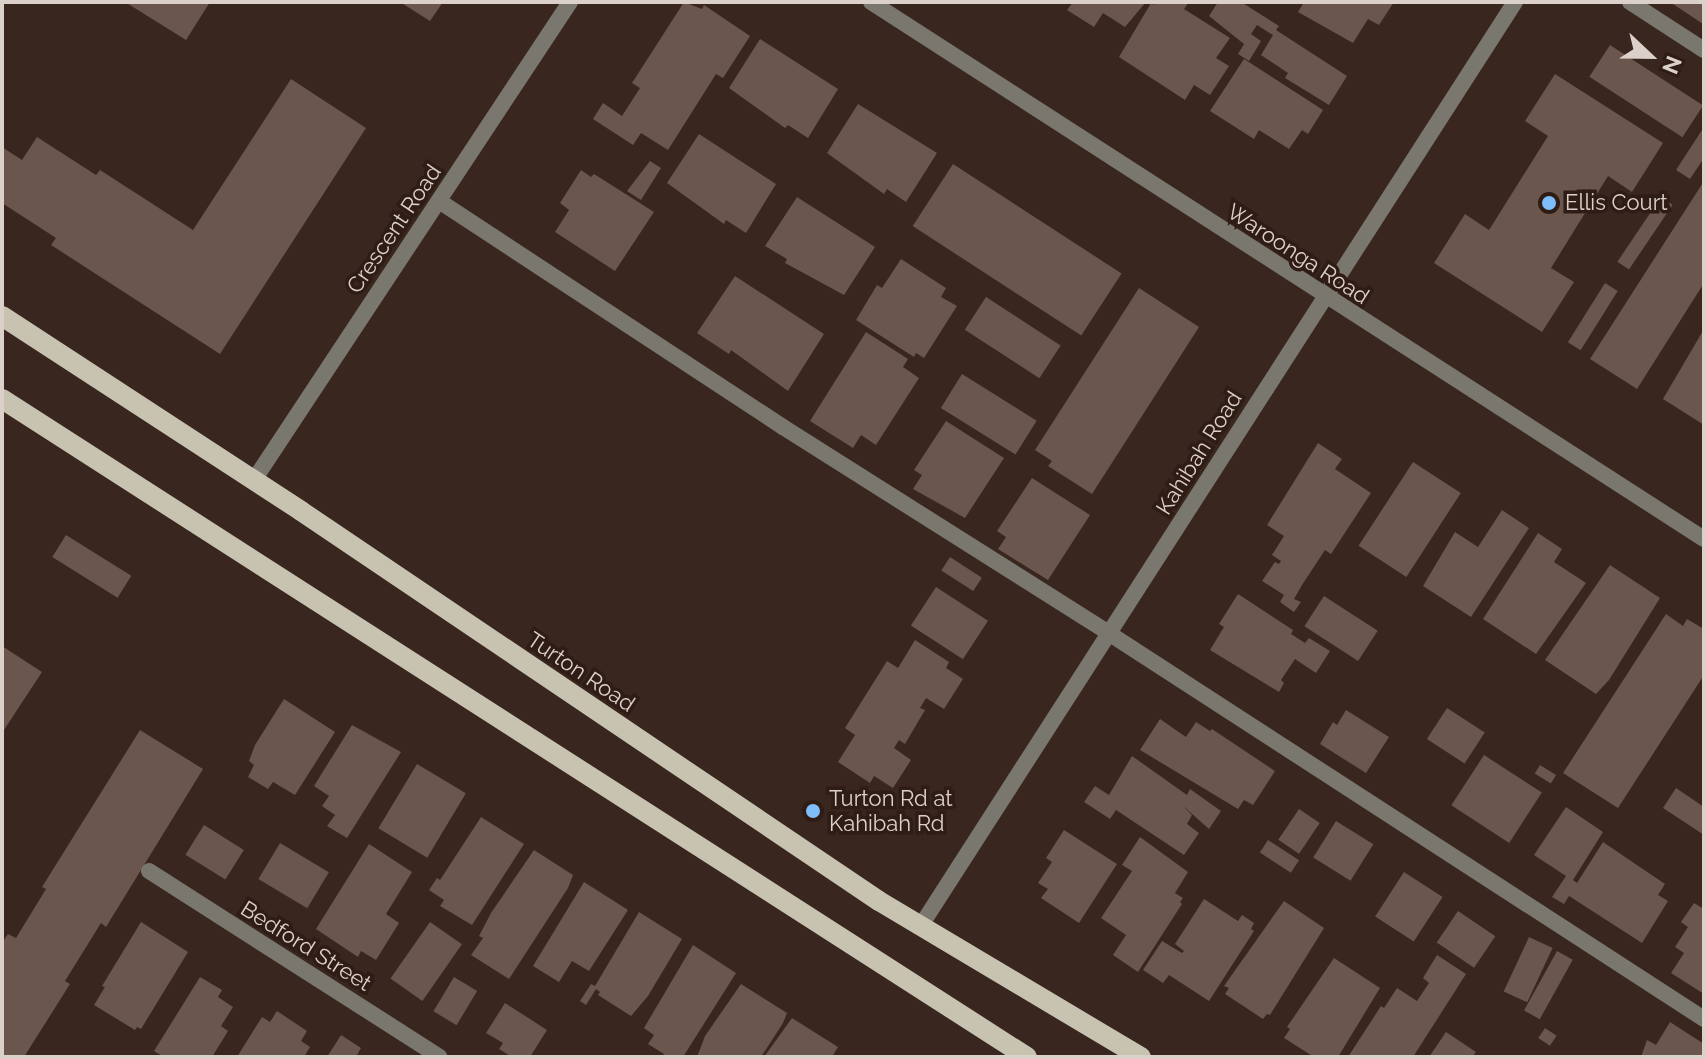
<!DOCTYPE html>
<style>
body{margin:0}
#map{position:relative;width:1706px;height:1059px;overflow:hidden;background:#38261f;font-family:Raleway,sans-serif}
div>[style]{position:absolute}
.building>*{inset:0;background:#6b564e;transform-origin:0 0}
.service>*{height:16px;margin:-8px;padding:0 8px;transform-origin:8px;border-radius:8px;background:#79776e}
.minor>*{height:16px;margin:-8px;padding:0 8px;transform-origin:8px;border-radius:8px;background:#79776e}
.primary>*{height:20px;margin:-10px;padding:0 10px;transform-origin:10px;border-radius:10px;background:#c8c3b0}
.dots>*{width:22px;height:22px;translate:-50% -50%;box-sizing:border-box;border:4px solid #2e1c15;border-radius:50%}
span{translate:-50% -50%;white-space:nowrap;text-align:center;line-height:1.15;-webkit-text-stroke:7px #2e1c15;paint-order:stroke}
.poi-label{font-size:22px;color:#dcd0cb}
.left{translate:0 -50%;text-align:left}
.street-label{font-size:22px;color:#dcd0cb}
.frame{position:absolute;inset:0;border:4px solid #dcd0cb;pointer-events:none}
.north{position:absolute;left:1610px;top:16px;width:80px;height:80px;-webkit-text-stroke:6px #2e1c15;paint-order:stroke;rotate:112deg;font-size:22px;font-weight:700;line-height:32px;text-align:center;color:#dcd0cb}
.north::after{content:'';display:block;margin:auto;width:28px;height:36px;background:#dcd0cb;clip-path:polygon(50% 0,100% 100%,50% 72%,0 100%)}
</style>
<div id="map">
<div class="building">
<i style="clip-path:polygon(125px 2px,210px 2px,186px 40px)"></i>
<i style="clip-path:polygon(400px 2px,443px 2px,430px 21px)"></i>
<i style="clip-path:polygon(684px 2px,702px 9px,704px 5px,750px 36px,723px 78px,716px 74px,668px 150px,641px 133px,633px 145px,593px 119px,603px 103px,622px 116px,640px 88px,632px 83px)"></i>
<i style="clip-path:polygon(1073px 2px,1146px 2px,1125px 27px,1103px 13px,1094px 27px,1067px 10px)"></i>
<i style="clip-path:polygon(1156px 2px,1189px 2px,1184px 9px,1230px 38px,1216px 58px,1229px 66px,1210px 95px,1194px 85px,1185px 100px,1119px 57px,1151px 3px,1154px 5px)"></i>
<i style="clip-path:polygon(1218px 2px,1241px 2px,1279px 26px,1276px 30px,1347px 76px,1329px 105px,1285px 78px,1288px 73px,1261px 55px,1273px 35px,1257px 25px,1251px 34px,1261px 41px,1249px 61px,1238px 54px,1244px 44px,1209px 16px)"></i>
<i style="clip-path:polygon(1304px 2px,1394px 2px,1379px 25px,1368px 19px,1353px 43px,1298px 12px)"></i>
<i style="clip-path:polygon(1670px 2px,1704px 2px,1703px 24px)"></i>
<i style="clip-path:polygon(760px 39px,838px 89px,808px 138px,788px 125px,785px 128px,729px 88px)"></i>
<i style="left:1610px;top:45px;width:111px;height:38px;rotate:33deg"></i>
<i style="clip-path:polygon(1244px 59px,1323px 110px,1308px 134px,1302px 130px,1289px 149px,1259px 130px,1254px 139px,1210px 111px)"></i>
<i style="clip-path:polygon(1555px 74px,1663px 143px,1632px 192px,1608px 176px,1551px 268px,1574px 282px,1542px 332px,1434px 263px,1465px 214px,1489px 230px,1548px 136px,1525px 121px)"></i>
<i style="clip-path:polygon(291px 79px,366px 128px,220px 354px,51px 245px,56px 238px,2px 203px,2px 147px,22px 160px,37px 137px,96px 175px,100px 170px,193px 230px)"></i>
<i style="clip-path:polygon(858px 104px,937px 153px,906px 202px,887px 189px,884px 194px,827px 153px)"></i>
<i style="clip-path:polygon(1704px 127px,1704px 158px,1690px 179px,1676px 170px)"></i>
<i style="clip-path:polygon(699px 134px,776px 184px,746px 233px,726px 220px,724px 224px,667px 183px)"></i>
<i style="clip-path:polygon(650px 161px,661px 168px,641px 200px,627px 191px)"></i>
<i style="left:953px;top:164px;width:201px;height:74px;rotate:33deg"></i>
<i style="clip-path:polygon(581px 170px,591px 177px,594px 174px,654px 212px,615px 271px,555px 232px,569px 210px,560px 203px)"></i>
<i style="clip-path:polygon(1704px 181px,1704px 283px,1637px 389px,1590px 359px)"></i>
<i style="clip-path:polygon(797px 197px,875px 247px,844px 295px,785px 263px,787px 259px,765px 246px)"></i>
<i style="left:1661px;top:197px;width:14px;height:78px;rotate:34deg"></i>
<i style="clip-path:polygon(901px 259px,946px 288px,941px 297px,957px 306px,924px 358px,916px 353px,914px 357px,856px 320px,877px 285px,882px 288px)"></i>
<i style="clip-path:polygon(735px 276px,824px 334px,788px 391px,731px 350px,729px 354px,697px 333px)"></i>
<i style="left:1605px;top:283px;width:15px;height:70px;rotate:32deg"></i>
<i style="clip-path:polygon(1139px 288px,1199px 327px,1092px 494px,1048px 466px,1052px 461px,1035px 450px)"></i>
<i style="left:986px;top:297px;width:89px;height:39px;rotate:33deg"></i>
<i style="clip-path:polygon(1704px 329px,1704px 425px,1663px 399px)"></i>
<i style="clip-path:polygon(866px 332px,908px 359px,903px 367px,919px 378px,876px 445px,861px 435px,853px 448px,810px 421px)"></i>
<i style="left:962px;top:374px;width:88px;height:40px;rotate:32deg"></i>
<i style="clip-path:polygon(946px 421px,1004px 458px,965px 518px,913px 489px,922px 475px,914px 470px)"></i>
<i style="clip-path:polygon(1318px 443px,1342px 459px,1335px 469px,1371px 493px,1331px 554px,1325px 550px,1302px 585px,1294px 599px,1301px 602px,1294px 612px,1280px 602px,1284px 595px,1262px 581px,1275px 562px,1279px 564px,1281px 561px,1272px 555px,1284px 536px,1267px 525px)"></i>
<i style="left:1413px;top:462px;width:57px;height:100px;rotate:33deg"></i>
<i style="clip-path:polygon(1032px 478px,1090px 515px,1048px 580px,998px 549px,1006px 537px,997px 531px)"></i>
<i style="clip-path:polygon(1502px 510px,1529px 528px,1471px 617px,1423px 586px,1455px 532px,1478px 547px)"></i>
<i style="clip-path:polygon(1538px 533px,1562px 549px,1554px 562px,1586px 583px,1536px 654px,1483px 619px)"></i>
<i style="left:66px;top:535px;width:77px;height:26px;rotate:32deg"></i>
<i style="left:950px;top:557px;width:38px;height:16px;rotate:33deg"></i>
<i style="clip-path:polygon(1610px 565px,1660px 598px,1609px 680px,1596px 694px,1545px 660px)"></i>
<i style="left:936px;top:587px;width:62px;height:46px;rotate:33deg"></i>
<i style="clip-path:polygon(1238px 594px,1293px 630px,1291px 634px,1305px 643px,1309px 638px,1330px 651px,1316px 673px,1295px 659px,1281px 680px,1284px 683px,1279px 692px,1210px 650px,1224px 627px,1219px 624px)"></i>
<i style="left:1324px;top:596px;width:64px;height:36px;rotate:33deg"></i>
<i style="clip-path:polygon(1666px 614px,1683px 626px,1687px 619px,1704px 629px,1704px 675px,1618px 808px,1563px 773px)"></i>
<i style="clip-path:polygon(915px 640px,949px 662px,946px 668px,963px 679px,944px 709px,926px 698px,920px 708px,925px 710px,905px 744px,899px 740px,894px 748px,911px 760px,893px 788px,874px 776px,870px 783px,838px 762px,855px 735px,845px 728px,887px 661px,898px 668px)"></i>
<i style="clip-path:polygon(2px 646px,42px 672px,2px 733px)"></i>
<i style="clip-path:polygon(284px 699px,335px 732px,295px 795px,273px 782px,268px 789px,248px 777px,254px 765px,249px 761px,255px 745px)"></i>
<i style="left:1447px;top:708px;width:45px;height:37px;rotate:33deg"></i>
<i style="clip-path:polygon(1346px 710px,1389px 737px,1366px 773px,1320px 744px,1333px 722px,1337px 725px)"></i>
<i style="clip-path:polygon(1160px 719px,1186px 737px,1196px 722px,1210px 731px,1212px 729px,1275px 771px,1253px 805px,1244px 800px,1238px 809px,1140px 750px)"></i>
<i style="clip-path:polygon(352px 725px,401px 752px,347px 838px,327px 826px,335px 815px,322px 806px,329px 796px,314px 786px)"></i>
<i style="clip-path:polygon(140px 730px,203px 769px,106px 927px,101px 923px,65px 981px,70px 984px,24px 1057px,2px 1057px,2px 943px,8px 934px,16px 938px,46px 889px,42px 887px)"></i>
<i style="left:1484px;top:755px;width:69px;height:60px;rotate:33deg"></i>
<i style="clip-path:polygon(1132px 756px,1187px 795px,1190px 789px,1221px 811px,1209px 829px,1182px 805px,1192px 815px,1187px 824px,1199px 833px,1184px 855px,1116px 810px,1110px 819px,1084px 802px,1095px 786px,1109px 795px)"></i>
<i style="left:417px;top:764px;width:57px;height:75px;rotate:31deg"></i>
<i style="left:1540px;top:765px;width:19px;height:10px;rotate:32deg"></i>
<i style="clip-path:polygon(1676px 788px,1704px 807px,1704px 835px,1663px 808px)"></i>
<i style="clip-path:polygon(1566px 807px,1603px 832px,1573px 880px,1577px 883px,1603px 842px,1665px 884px,1658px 895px,1668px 901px,1642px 943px,1569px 896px,1564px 904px,1552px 897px,1566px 876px,1534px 855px)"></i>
<i style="left:1299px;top:809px;width:25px;height:37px;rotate:34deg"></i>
<i style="clip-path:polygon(481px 817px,524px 844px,472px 925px,440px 906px,444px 900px,429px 890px,437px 878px,440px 880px)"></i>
<i style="left:1336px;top:821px;width:44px;height:43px;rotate:32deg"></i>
<i style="left:204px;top:825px;width:47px;height:35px;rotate:32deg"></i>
<i style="clip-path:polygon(1064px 830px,1117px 864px,1079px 923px,1041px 898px,1048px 889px,1038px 883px,1052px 862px,1046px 858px)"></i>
<i style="clip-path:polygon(1140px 837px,1188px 872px,1175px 893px,1183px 898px,1180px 902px,1182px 904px,1138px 972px,1113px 955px,1126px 935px,1101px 918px,1132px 871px,1122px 865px)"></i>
<i style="left:1268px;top:840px;width:37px;height:15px;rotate:33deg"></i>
<i style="left:280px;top:843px;width:57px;height:42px;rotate:31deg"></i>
<i style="clip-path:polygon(369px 844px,412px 872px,386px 914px,399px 923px,376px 960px,361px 951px,358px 957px,316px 929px)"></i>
<i style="clip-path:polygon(534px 850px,573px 875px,568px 888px,509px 979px,471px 955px,483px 938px,479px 936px,491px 913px)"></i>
<i style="left:1404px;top:872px;width:46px;height:53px;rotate:33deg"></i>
<i style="clip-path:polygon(584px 882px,628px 910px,589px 971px,572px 961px,559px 982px,533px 966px)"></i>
<i style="clip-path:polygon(1204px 899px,1238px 921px,1242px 915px,1254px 923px,1251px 929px,1254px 931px,1209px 1001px,1169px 975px,1163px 983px,1143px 970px,1162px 941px,1182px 953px,1184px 951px,1175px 944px)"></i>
<i style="clip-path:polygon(1284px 901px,1324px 928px,1270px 1015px,1267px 1014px,1263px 1019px,1225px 994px,1229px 988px,1224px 986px)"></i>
<i style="clip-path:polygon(1694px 903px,1704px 909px,1704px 994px,1671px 973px,1684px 953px,1675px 947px,1688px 927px,1681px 922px)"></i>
<i style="left:1458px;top:911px;width:45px;height:38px;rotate:34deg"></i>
<i style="clip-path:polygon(639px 912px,682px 939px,648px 996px,631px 1016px,598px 995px,600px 992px,596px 989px,586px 1005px,580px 1001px,591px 984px,595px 986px)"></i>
<i style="clip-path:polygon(141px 922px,188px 952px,141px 1029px,137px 1027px,135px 1030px,94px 1005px,105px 987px,102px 986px)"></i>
<i style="left:430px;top:922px;width:39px;height:69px;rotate:35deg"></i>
<i style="left:1529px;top:937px;width:26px;height:60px;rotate:25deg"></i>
<i style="clip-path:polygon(693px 945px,736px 973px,683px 1057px,662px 1057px,664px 1054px,648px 1044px,654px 1035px,644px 1028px)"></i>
<i style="left:1557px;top:951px;width:18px;height:68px;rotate:29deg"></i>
<i style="clip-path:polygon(1437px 955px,1466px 974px,1413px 1057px,1348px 1057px,1381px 1006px,1384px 1008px,1397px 988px,1417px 1001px,1429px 983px,1423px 978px)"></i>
<i style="clip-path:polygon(1334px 958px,1380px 988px,1338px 1057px,1314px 1057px,1284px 1038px,1290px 1029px,1287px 1027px)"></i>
<i style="clip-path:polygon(200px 977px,222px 990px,218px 997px,233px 1007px,221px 1026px,228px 1031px,212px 1057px,164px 1057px,154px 1051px)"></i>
<i style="left:454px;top:977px;width:27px;height:40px;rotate:31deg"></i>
<i style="clip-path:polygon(741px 984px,787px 1013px,783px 1023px,761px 1057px,697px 1057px,705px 1036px)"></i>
<i style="clip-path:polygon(505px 1003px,547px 1030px,530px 1057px,512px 1057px,499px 1049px,503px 1043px,486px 1033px)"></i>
<i style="clip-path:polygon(277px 1011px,307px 1031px,301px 1041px,310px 1047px,304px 1057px,237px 1057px,262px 1017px,270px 1022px)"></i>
<i style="clip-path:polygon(792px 1018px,838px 1047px,832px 1057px,764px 1057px)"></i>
<i style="clip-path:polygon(1670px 1022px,1704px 1044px,1704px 1057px,1641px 1057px,1647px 1040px,1656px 1045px)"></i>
<i style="left:1545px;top:1028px;width:14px;height:12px;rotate:34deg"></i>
<i style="clip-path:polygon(1446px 1032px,1476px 1052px,1472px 1057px,1429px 1057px)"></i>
<i style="clip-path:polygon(341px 1035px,361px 1048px,356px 1057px,327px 1057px)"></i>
</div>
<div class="service">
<i style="left:1630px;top:2px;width:88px;rotate:33deg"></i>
<i style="left:439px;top:201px;width:412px;rotate:33.3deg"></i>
<i style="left:783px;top:427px;width:387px;rotate:32.3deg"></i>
<i style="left:1110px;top:634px;width:708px;rotate:32.95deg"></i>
</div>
<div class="minor">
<i style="left:871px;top:2px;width:991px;rotate:32.81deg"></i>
<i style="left:254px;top:480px;width:573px;rotate:-56.53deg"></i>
<i style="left:149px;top:871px;width:345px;rotate:32.6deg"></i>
<i style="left:920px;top:927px;width:1100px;rotate:-57.25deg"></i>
</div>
<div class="primary">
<i style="left:2px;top:316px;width:357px;rotate:33.1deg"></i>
<i style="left:301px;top:511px;width:697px;rotate:34.01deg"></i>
<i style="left:879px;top:901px;width:305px;rotate:30.8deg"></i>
<i style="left:2px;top:399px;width:1218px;rotate:32.7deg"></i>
</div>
<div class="dots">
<i style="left:1549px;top:203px;background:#7ebdf9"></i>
<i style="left:813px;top:811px;background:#7ebdf9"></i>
</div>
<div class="poi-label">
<span class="left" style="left:1565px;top:203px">Ellis Court</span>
<span class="left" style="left:829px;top:811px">Turton Rd at<br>Kahibah Rd</span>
</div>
<div class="street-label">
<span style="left:394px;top:229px;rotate:-56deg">Crescent Road</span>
<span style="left:1298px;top:254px;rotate:33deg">Waroonga Road</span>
<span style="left:1199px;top:453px;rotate:-58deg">Kahibah Road</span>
<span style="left:581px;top:672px;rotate:34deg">Turton Road</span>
<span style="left:306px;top:946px;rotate:32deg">Bedford Street</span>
</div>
<div class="frame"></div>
<div class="north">N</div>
</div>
